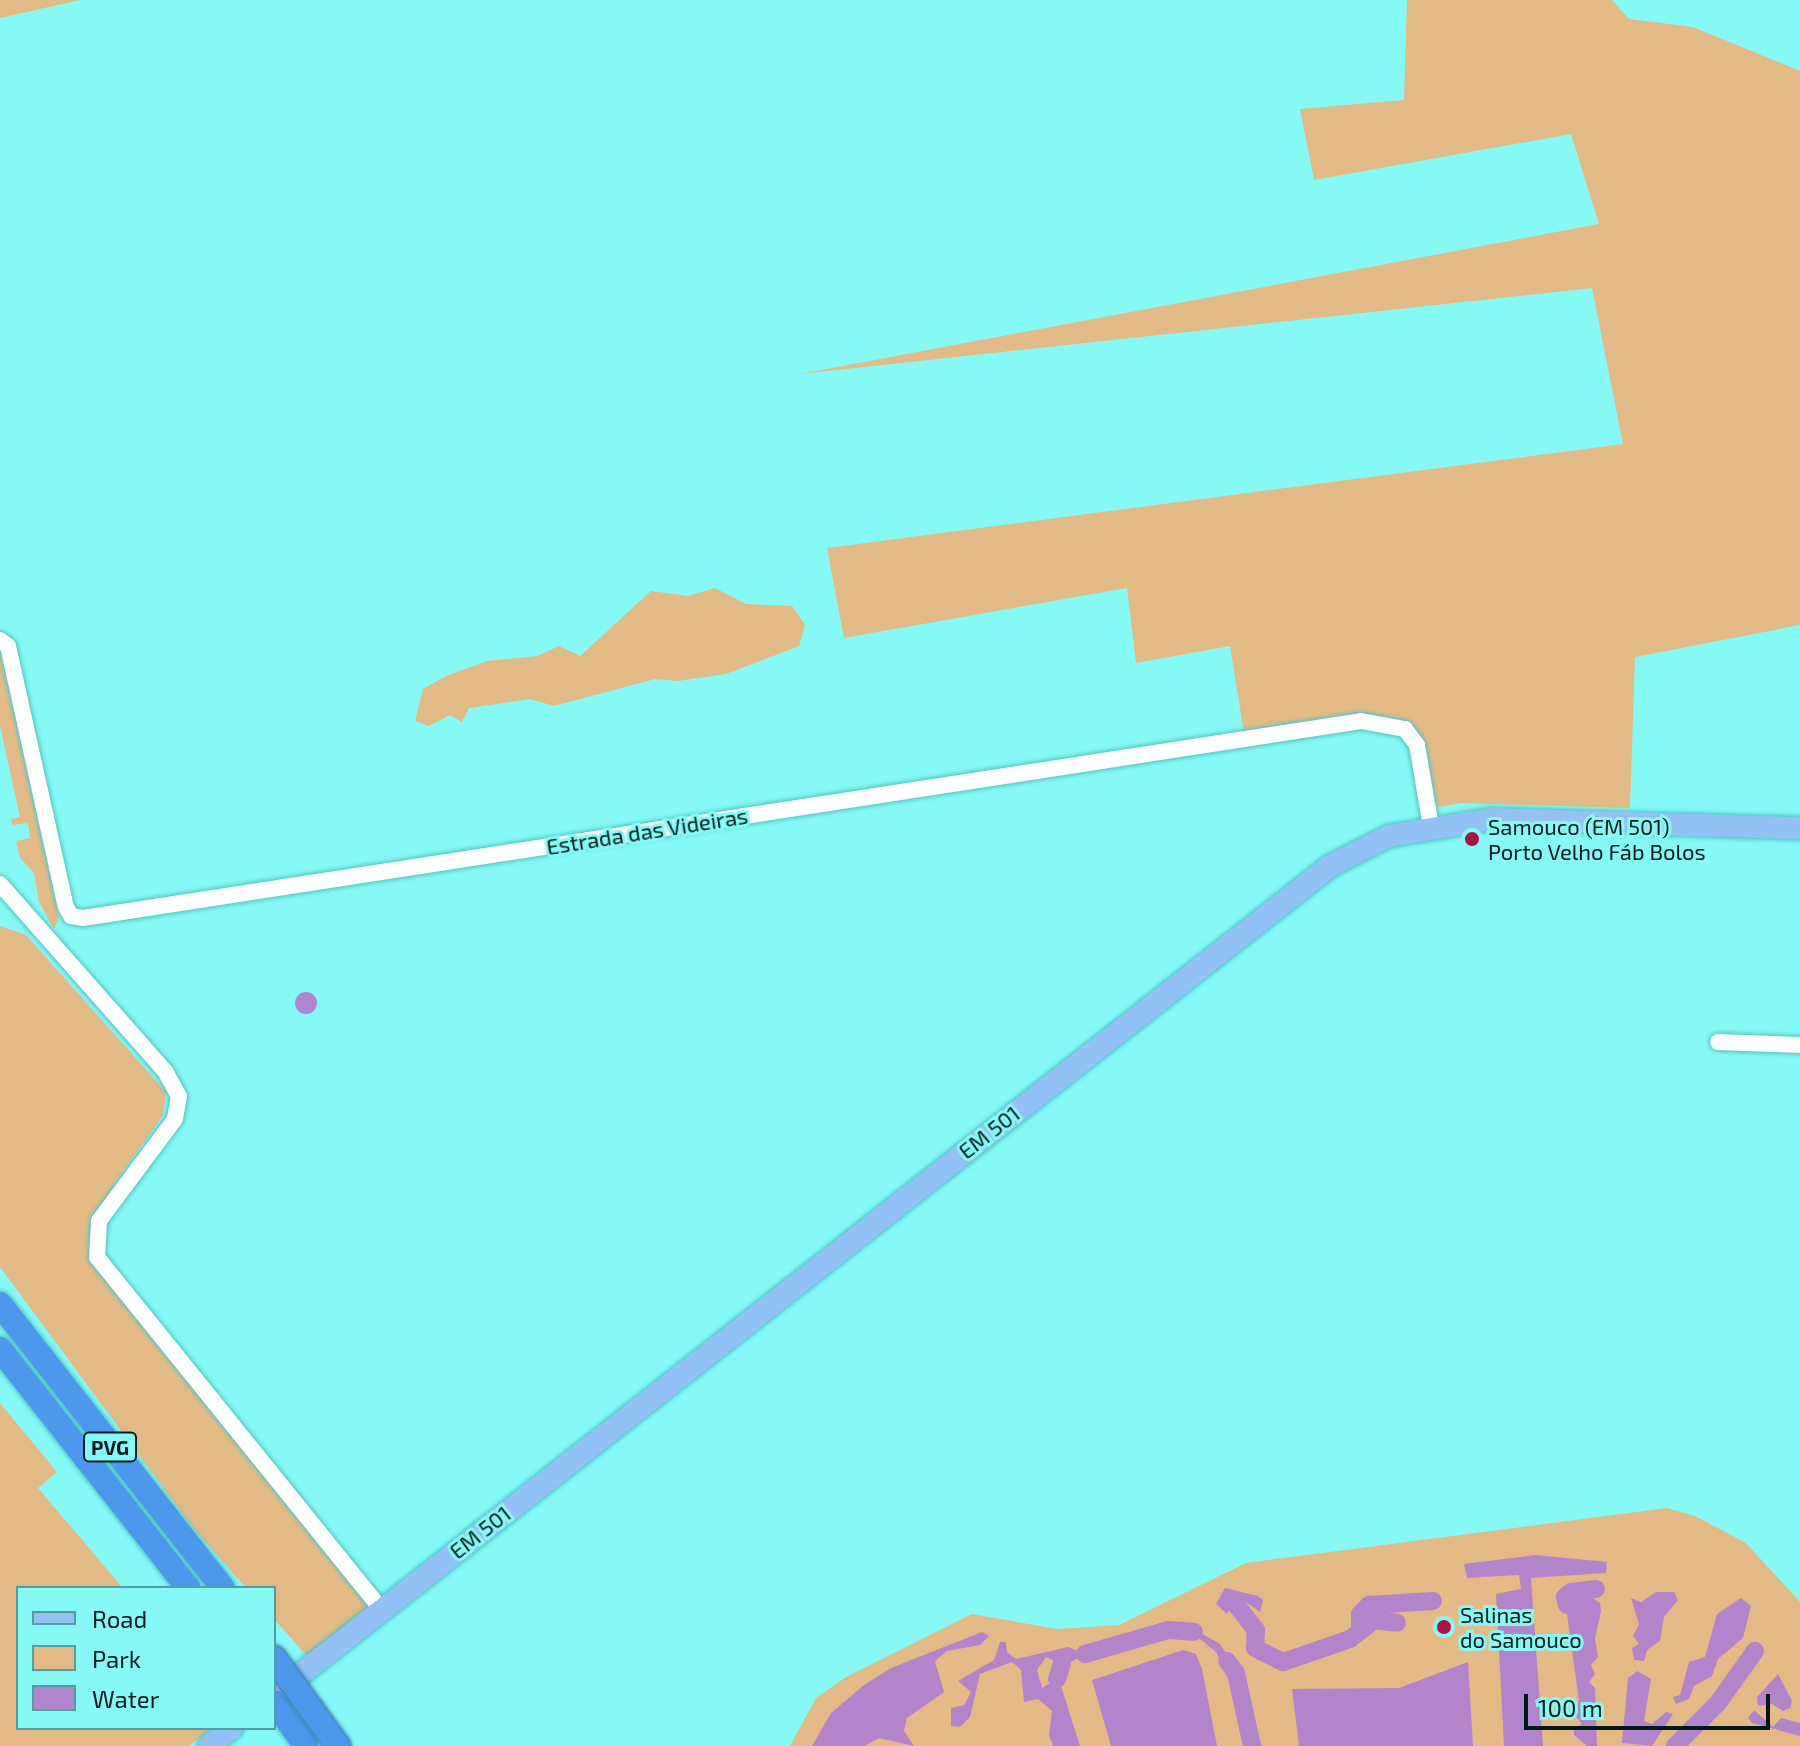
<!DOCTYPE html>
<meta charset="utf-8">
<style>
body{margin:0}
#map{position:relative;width:1800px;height:1746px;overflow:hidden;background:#85f9f6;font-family:"Exo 2",sans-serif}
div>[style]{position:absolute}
.green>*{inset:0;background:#e4ba84}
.water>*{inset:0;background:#b284cc}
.round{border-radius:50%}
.canal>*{height:18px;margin:-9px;padding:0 9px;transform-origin:9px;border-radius:9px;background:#b284cc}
.roads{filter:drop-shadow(0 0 2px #4dc5c3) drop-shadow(0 0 2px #4dc5c3)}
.minor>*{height:16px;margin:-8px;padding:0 8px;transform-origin:8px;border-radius:8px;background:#fff}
.major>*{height:22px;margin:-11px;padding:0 11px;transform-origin:11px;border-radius:11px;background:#94c1f4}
.highway>*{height:24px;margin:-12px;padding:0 12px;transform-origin:12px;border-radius:12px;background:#4c98ed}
.bridges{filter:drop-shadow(0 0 2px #326ba2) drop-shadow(0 0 2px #326ba2)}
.highway-bridge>*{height:24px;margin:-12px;padding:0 12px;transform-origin:12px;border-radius:12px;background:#4c98ed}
.dots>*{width:22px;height:22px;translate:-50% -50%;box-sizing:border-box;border:4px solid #85f9f6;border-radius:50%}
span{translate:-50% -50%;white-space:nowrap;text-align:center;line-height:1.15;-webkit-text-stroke:6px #85f9f6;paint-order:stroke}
.shield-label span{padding:2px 6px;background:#85f9f6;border:2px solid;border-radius:6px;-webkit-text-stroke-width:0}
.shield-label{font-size:20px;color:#011818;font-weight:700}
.poi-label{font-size:22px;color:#011818}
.left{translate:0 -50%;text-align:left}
.street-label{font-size:22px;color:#011818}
.legend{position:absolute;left:16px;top:1586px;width:260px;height:144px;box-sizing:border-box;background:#85f9f6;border:2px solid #509f9d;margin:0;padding:10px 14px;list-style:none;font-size:24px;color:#011818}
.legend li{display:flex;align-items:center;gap:16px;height:40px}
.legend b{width:40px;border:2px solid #509f9d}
.scale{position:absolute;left:1524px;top:1694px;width:246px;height:36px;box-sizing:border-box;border:4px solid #011818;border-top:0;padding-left:10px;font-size:24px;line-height:28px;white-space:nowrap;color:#011818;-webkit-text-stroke:6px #85f9f6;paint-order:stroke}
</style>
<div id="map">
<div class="green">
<i style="clip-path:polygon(0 0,80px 0,0 18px)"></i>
<i style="clip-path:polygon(1407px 0,1612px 0,1629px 19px,1693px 27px,1800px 71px,1800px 625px,1635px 657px,1630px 808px,1461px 803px,1428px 809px,1417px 745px,1382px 721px,1245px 739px,1230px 646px,1136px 663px,1127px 588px,844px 638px,827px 548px,1623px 444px,1592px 288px,800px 374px,1599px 224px,1571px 134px,1314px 180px,1300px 109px,1404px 100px)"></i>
<i style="clip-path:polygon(715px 588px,746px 604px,792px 606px,805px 625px,799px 646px,726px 674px,678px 681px,655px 679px,554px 706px,530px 699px,469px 708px,462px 722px,450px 715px,429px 726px,415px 721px,423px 689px,446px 676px,487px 661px,537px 656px,559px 646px,580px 656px,651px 591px,688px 596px)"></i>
<i style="clip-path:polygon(0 650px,59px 917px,54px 929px,39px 902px,34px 873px,20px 858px,16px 841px,30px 838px,28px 823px,12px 825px,11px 819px,20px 817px,0 726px)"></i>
<i style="clip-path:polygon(0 926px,26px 935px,166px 1092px,163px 1115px,113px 1186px,99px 1221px,97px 1257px,381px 1609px,314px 1664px,274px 1619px,274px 1588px,246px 1588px,193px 1528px,0 1267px)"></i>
<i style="clip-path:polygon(0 1403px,57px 1472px,38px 1488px,123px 1588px,18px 1588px,18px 1728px,212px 1728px,189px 1746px,0 1746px)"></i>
<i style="clip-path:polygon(1667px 1508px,1695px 1516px,1746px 1543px,1800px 1602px,1800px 1746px,790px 1746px,816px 1698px,846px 1677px,972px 1614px,1057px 1629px,1119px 1625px,1246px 1563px)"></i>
</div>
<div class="water">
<i class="round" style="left:295px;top:992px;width:22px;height:22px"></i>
<i style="clip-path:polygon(1535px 1555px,1607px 1562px,1606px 1573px,1531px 1578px,1543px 1746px,1504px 1746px,1496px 1594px,1521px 1589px,1519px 1575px,1467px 1578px,1464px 1564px)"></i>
<i style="clip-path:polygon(1225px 1588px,1258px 1596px,1263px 1600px,1260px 1612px,1243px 1600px,1232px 1603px,1227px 1614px,1216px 1604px)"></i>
<i style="clip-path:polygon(1656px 1592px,1674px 1592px,1678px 1600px,1664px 1617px,1660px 1641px,1647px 1650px,1644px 1661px,1634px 1660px,1632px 1648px,1639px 1644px,1633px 1636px,1639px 1624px,1631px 1598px,1641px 1602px)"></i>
<i style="clip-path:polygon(1589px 1596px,1600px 1603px,1601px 1611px,1595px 1639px,1598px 1657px,1591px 1665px,1595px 1674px,1589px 1682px,1595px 1688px,1597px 1746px,1587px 1746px,1574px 1735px,1574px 1729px,1582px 1724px,1574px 1714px,1579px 1701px,1566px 1607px,1570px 1601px)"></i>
<i style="clip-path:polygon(1741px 1598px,1751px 1606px,1743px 1638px,1718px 1659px,1712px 1676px,1694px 1686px,1689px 1699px,1676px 1704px,1673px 1697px,1680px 1695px,1689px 1662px,1705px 1657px,1717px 1614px)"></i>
<i style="clip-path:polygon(1181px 1622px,1220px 1644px,1242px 1679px,1227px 1677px,1217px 1653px,1203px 1641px,1190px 1634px,1170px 1636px,1170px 1627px)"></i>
<i style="clip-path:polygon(982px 1632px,989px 1636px,980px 1645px,947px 1651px,935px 1661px,944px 1692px,907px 1718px,904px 1731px,914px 1746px,879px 1738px,865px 1746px,812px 1746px,831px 1713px,864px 1685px,891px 1668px)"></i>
<i style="clip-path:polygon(1000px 1642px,1006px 1642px,1007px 1652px,1016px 1659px,1068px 1647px,1085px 1654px,1064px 1666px,1046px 1657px,1037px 1670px,1042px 1688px,1057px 1679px,1061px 1686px,1080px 1746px,1053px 1746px,1049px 1735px,1052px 1711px,1038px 1699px,1024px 1702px,1021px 1670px,1012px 1662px,980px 1674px,970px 1717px,960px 1727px,951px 1726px,951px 1708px,964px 1705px,971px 1692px,958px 1681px,994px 1660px)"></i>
<i style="clip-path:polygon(1183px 1650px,1196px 1654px,1202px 1669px,1217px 1746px,1111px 1746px,1092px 1680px)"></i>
<i style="clip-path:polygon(1468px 1662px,1473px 1746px,1299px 1746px,1292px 1689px,1399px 1688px)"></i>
<i style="clip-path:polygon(1637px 1671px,1651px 1679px,1644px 1721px,1652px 1724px,1666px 1712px,1673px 1714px,1652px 1746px,1622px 1743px,1628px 1678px)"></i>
<i style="clip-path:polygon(1778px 1674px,1792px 1701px,1790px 1708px,1783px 1711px,1772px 1704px,1758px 1706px,1757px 1697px)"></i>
<i style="clip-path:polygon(1754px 1710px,1773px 1727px,1781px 1718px,1800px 1723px,1800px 1736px,1752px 1723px,1748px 1718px)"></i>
</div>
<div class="canal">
<i style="left:1234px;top:1602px;width:36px;rotate:52deg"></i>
<i style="left:1256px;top:1630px;width:18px;rotate:93deg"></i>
<i style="left:1255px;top:1648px;width:31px;rotate:27deg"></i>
<i style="left:1283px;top:1662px;width:71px;rotate:-18.9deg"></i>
<i style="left:1350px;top:1639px;width:31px;rotate:-38deg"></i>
<i style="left:1374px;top:1620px;width:23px;rotate:7deg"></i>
<i style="left:1567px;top:1605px;width:8px;rotate:-104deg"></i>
<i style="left:1565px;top:1597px;width:8px;rotate:-40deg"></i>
<i style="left:1571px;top:1592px;width:25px;rotate:-7deg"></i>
<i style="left:1360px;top:1628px;width:14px;rotate:-90deg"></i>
<i style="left:1360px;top:1614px;width:13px;rotate:-45deg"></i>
<i style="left:1369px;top:1605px;width:64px;rotate:-3.6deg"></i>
<i style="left:1085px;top:1654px;width:86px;rotate:-16.1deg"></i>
<i style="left:1168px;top:1630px;width:26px;rotate:4deg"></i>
<i style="left:1227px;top:1661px;width:15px;rotate:53deg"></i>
<i style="left:1236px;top:1673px;width:75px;rotate:77.6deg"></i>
<i style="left:1057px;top:1679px;width:16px;rotate:-72deg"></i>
<i style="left:1675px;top:1746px;width:61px;rotate:-45deg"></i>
<i style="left:1718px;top:1703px;width:64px;rotate:-54.6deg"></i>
</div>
<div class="roads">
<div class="minor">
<i style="left:0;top:640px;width:10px;rotate:37deg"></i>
<i style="left:8px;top:646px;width:267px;rotate:77.5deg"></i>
<i style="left:66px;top:907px;width:10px;rotate:61deg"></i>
<i style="left:71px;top:916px;width:12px;rotate:9deg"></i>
<i style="left:83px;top:918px;width:1293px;rotate:-8.76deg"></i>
<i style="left:1361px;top:721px;width:45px;rotate:10.3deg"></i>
<i style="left:1405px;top:729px;width:20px;rotate:53deg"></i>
<i style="left:1417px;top:745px;width:83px;rotate:80.3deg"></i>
<i style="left:0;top:884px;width:249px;rotate:48.6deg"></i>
<i style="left:165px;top:1071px;width:29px;rotate:61deg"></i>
<i style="left:179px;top:1096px;width:23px;rotate:100deg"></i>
<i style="left:175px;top:1119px;width:127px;rotate:126.7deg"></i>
<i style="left:99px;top:1221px;width:36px;rotate:93deg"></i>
<i style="left:97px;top:1257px;width:452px;rotate:51.1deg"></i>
<i style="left:1718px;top:1042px;width:82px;rotate:2.1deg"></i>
</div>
<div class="major">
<i style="left:274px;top:1695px;width:1343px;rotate:-38.13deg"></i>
<i style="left:1330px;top:866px;width:66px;rotate:-27deg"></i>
<i style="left:1389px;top:836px;width:104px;rotate:-9.4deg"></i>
<i style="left:1492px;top:819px;width:308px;rotate:1.7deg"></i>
<i style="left:209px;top:1746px;width:29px;rotate:-38deg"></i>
</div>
<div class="highway">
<i style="left:0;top:1304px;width:361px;rotate:51.9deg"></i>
<i style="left:0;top:1349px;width:304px;rotate:51.8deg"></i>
<i style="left:274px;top:1702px;width:54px;rotate:54deg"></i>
</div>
</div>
<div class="bridges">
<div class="highway-bridge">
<i style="left:274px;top:1658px;width:109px;rotate:54deg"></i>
</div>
</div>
<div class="dots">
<i style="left:1472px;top:839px;background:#a9133f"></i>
<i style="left:1444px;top:1627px;background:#a9133f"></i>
</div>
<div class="shield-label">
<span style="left:110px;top:1447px">PVG</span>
</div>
<div class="poi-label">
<span class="left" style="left:1488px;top:839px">Samouco (EM 501)<br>Porto Velho Fáb Bolos</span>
<span class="left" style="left:1460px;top:1627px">Salinas<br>do Samouco</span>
</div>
<div class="street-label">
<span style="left:647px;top:831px;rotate:-9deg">Estrada das Videiras</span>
<span style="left:989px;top:1132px;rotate:-38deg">EM 501</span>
<span style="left:480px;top:1532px;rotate:-38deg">EM 501</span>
</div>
<ul class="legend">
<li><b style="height:10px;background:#94c1f4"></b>Road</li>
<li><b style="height:22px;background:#e4ba84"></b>Park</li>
<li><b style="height:22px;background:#b284cc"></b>Water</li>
</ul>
<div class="scale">100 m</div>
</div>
